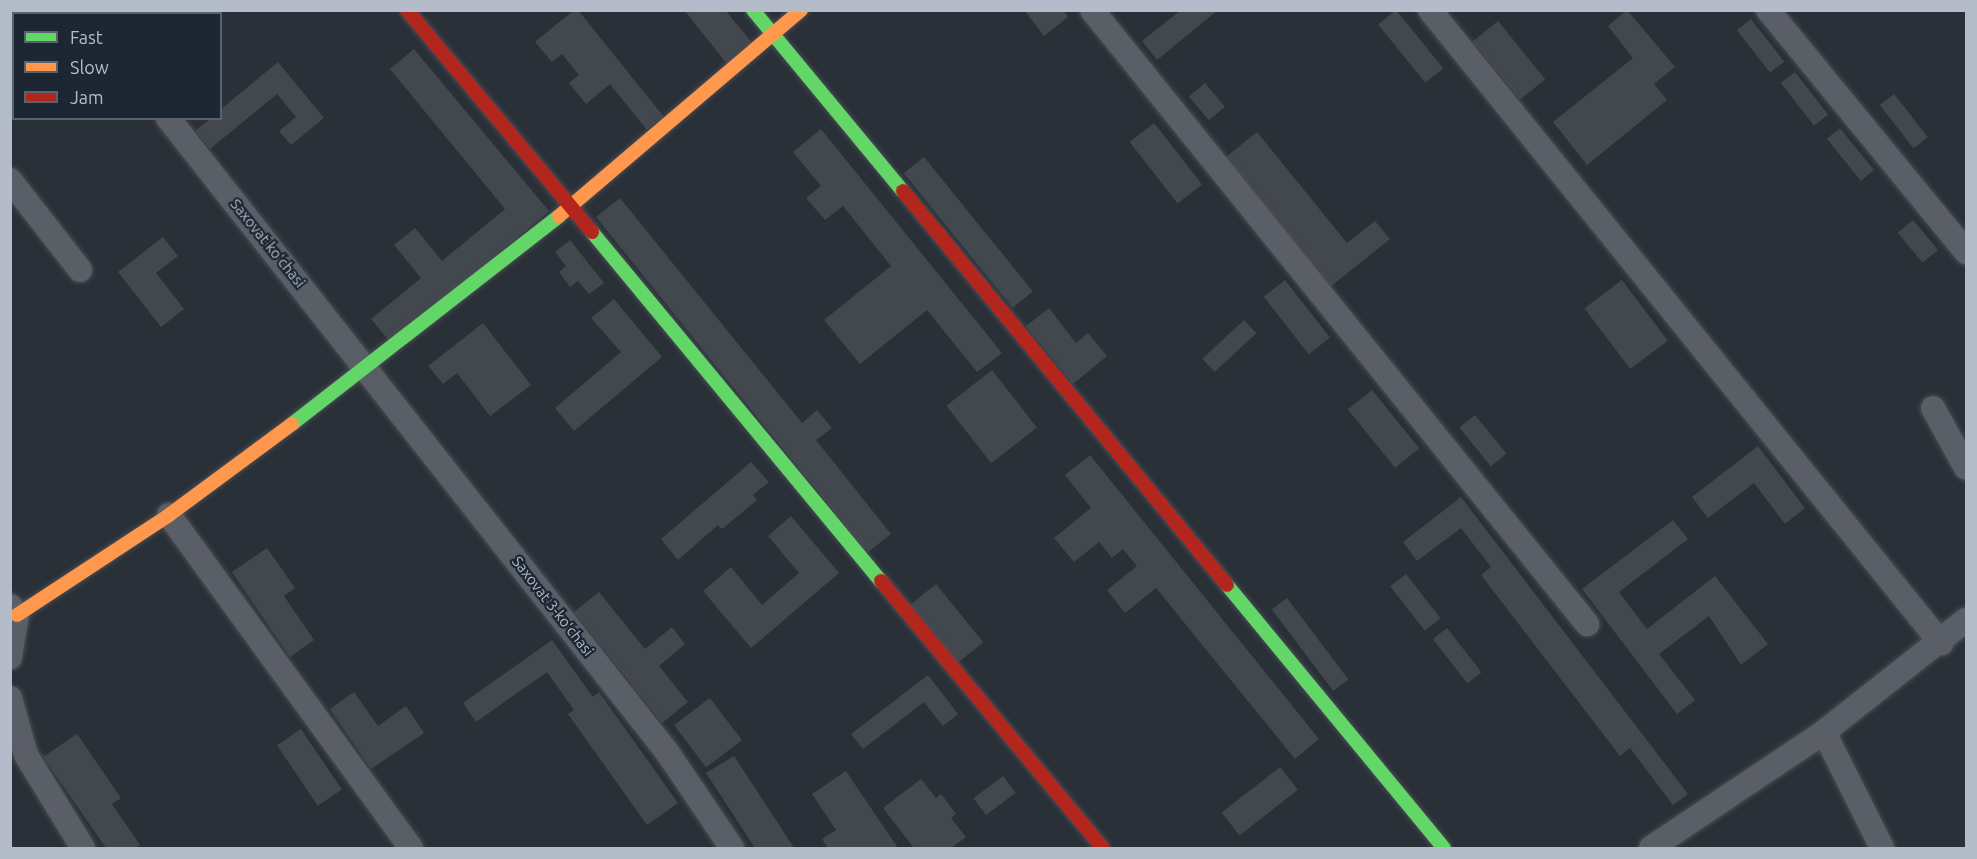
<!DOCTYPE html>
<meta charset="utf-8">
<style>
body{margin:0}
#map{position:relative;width:1977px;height:859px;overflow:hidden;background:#2a3038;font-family:Ubuntu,sans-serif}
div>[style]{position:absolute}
.building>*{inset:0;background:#43484f;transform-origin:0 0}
.roads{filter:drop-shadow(0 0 2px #484c53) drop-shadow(0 0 2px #484c53)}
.street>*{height:24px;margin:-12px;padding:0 12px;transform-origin:12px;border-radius:12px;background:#5a5e66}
.fast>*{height:14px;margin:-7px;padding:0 7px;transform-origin:7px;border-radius:7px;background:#63d668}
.slow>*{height:14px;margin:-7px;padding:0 7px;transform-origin:7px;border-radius:7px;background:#ff974d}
.jam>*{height:14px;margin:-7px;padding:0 7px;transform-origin:7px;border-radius:7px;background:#b3261e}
span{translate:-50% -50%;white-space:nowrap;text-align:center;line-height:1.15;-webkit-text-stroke:4.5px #1d2633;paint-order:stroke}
.street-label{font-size:15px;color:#b4bcc9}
.frame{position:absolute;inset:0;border:12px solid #b4bcc9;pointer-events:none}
.legend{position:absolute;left:12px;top:12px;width:210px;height:108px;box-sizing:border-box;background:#1d2633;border:2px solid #59626f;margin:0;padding:8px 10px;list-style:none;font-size:18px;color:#b4bcc9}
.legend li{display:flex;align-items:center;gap:12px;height:30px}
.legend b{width:30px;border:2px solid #59626f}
</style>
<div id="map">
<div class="building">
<i style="clip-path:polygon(574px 10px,578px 10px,664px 117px,647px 130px,610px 84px,586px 104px,569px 83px,579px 75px,562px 54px,552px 62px,535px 42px)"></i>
<i style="clip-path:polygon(684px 10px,725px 10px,753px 44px,728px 65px)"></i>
<i style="clip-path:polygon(1024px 10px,1064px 10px,1068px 17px,1044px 36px)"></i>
<i style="clip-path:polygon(1181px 10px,1218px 10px,1157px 60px,1142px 41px)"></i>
<i style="left:1396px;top:10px;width:75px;height:23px;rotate:51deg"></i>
<i style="clip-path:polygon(1627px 10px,1675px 67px,1654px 84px,1667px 100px,1587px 165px,1553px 122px,1633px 58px,1608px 26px)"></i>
<i style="left:1751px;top:19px;width:54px;height:18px;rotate:52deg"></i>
<i style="left:1498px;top:21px;width:75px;height:33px;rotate:51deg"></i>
<i style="clip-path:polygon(414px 49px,549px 211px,391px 343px,371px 319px,421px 278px,394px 245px,415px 228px,442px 261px,505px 209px,390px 69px)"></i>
<i style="clip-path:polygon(278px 62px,324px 118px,291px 145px,279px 131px,296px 117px,277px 94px,210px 149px,195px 131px,211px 118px,220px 118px,220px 110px)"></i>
<i style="left:1795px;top:72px;width:54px;height:18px;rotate:52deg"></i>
<i style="left:1205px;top:83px;width:31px;height:21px;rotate:50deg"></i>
<i style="left:1894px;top:94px;width:55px;height:18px;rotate:52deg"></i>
<i style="left:1154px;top:123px;width:78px;height:31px;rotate:52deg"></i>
<i style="left:1840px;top:128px;width:54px;height:17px;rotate:51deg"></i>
<i style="clip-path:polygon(821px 129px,1002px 353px,977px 372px,927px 310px,860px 364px,824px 320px,891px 266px,843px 206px,825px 220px,806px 198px,821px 186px,793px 152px)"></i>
<i style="clip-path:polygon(1257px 132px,1347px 243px,1375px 221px,1390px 239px,1330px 287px,1226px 157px)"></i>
<i style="left:924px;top:157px;width:173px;height:26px;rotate:51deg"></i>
<i style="clip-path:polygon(620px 198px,802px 423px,817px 410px,832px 428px,816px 440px,891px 534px,867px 553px,596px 217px)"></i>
<i style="left:1913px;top:220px;width:39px;height:20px;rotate:50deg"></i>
<i style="clip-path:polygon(163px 237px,178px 256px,156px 273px,184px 309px,161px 327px,118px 272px)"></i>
<i style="clip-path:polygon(570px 240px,604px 283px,589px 294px,578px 281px,570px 287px,559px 272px,566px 266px,555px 252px)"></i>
<i style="left:1285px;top:280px;width:73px;height:27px;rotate:52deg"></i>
<i style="left:1622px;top:280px;width:76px;height:47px;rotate:53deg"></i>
<i style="clip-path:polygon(614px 299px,662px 357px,574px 431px,555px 408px,621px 352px,591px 318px)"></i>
<i style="clip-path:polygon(1049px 308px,1076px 343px,1088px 333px,1107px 356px,1073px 384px,1026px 326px)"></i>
<i style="left:1244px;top:320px;width:18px;height:57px;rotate:47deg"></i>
<i style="clip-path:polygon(483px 323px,531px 385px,490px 416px,457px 373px,443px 384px,428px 366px)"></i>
<i style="left:992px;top:370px;width:73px;height:58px;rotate:52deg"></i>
<i style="left:1372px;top:390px;width:75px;height:31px;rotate:51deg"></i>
<i style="left:1475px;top:415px;width:50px;height:20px;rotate:51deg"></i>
<i style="clip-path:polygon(1758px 446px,1805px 508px,1785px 524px,1754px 483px,1708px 518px,1692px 497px)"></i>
<i style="clip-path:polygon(1090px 455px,1319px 739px,1295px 759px,1156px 588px,1125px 613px,1107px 590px,1137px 566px,1123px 549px,1112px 558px,1099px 542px,1074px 562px,1054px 538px,1091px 508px,1065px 475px)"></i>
<i style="clip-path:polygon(751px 462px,769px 482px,753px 495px,757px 500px,722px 529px,718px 525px,678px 560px,661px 539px)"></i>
<i style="clip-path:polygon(1461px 497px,1688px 794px,1673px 805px,1630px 748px,1620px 756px,1481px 575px,1491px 567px,1461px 528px,1417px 561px,1403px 542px)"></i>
<i style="clip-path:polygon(791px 516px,839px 573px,751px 648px,703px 591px,731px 567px,762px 605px,799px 573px,768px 536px)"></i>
<i style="clip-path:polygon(1673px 520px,1688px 539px,1619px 592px,1647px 629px,1715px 576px,1768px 644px,1741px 665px,1709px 616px,1659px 654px,1695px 700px,1677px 714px,1582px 589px)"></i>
<i style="clip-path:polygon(267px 548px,295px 588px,284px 596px,314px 640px,290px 657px,232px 572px)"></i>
<i style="left:1406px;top:574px;width:56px;height:20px;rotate:52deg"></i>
<i style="left:936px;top:584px;width:75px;height:33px;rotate:51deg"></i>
<i style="clip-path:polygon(599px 592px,645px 649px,672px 627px,685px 644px,659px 666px,688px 702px,662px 723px,574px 612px)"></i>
<i style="left:1287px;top:598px;width:102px;height:19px;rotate:53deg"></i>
<i style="left:1447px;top:628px;width:56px;height:18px;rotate:52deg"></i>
<i style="clip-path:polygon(552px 640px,593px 697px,599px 692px,678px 803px,647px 825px,568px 714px,574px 710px,547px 672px,476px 722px,463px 703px)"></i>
<i style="clip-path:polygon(928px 675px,958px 714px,943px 726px,924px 702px,863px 749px,851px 734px)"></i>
<i style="clip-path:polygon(354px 692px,378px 726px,406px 706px,424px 733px,371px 769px,330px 709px)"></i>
<i style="left:710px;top:698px;width:53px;height:45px;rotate:53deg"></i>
<i style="left:301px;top:729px;width:73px;height:29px;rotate:56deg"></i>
<i style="clip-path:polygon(77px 734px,121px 798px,112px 804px,140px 845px,135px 848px,106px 848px,43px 757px)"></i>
<i style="clip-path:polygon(734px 756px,774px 817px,794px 848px,755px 848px,706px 773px)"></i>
<i style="left:1280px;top:767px;width:29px;height:74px;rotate:52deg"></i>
<i style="clip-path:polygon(846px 771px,879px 820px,898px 848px,828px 848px,822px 839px,836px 830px,812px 794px)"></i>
<i style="left:1003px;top:776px;width:21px;height:37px;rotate:53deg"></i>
<i style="clip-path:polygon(921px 779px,936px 798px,941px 794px,956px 814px,951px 818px,966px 837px,951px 848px,914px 848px,883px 808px)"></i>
</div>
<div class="roads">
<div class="street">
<i style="left:82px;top:10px;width:4px;rotate:63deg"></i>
<i style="left:1092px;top:10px;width:789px;rotate:51.12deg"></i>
<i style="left:1430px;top:10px;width:814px;rotate:51.09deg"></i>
<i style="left:1768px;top:10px;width:313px;rotate:50.7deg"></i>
<i style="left:168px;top:118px;width:807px;rotate:51.79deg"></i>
<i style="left:667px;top:752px;width:116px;rotate:55.9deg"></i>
<i style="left:10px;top:180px;width:114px;rotate:52.1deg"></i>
<i style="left:1933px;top:408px;width:68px;rotate:61.2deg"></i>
<i style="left:169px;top:515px;width:412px;rotate:54deg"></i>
<i style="left:10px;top:606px;width:11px;rotate:52deg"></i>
<i style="left:17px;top:615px;width:43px;rotate:99.5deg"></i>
<i style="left:10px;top:698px;width:59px;rotate:74.3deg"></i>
<i style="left:26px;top:755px;width:109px;rotate:58.5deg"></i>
<i style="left:1824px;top:732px;width:130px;rotate:63.4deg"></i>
<i style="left:1651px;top:848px;width:208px;rotate:-33.8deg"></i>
<i style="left:1824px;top:732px;width:181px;rotate:-38.3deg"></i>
</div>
<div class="fast">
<i style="left:753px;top:10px;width:235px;rotate:50.4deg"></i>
<i style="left:592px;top:232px;width:453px;rotate:50.4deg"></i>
<i style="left:292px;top:424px;width:338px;rotate:-37.9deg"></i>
<i style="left:1227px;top:585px;width:341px;rotate:50.5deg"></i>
</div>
<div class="slow">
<i style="left:559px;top:216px;width:318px;rotate:-40.4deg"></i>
<i style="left:17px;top:615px;width:182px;rotate:-33.3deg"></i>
<i style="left:169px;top:515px;width:153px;rotate:-36.5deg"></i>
</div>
<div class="jam">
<i style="left:407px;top:10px;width:289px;rotate:50.2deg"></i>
<i style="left:903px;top:191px;width:510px;rotate:50.57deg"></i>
<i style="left:881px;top:581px;width:347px;rotate:50.3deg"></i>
</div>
</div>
<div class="street-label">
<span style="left:268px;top:243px;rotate:51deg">Saxovat koʻchasi</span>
<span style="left:553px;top:606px;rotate:52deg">Saxovat 3-koʻchasi</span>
</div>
<div class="frame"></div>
<ul class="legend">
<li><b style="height:8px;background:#63d668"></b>Fast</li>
<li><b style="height:8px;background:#ff974d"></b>Slow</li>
<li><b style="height:8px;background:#b3261e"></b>Jam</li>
</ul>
</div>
